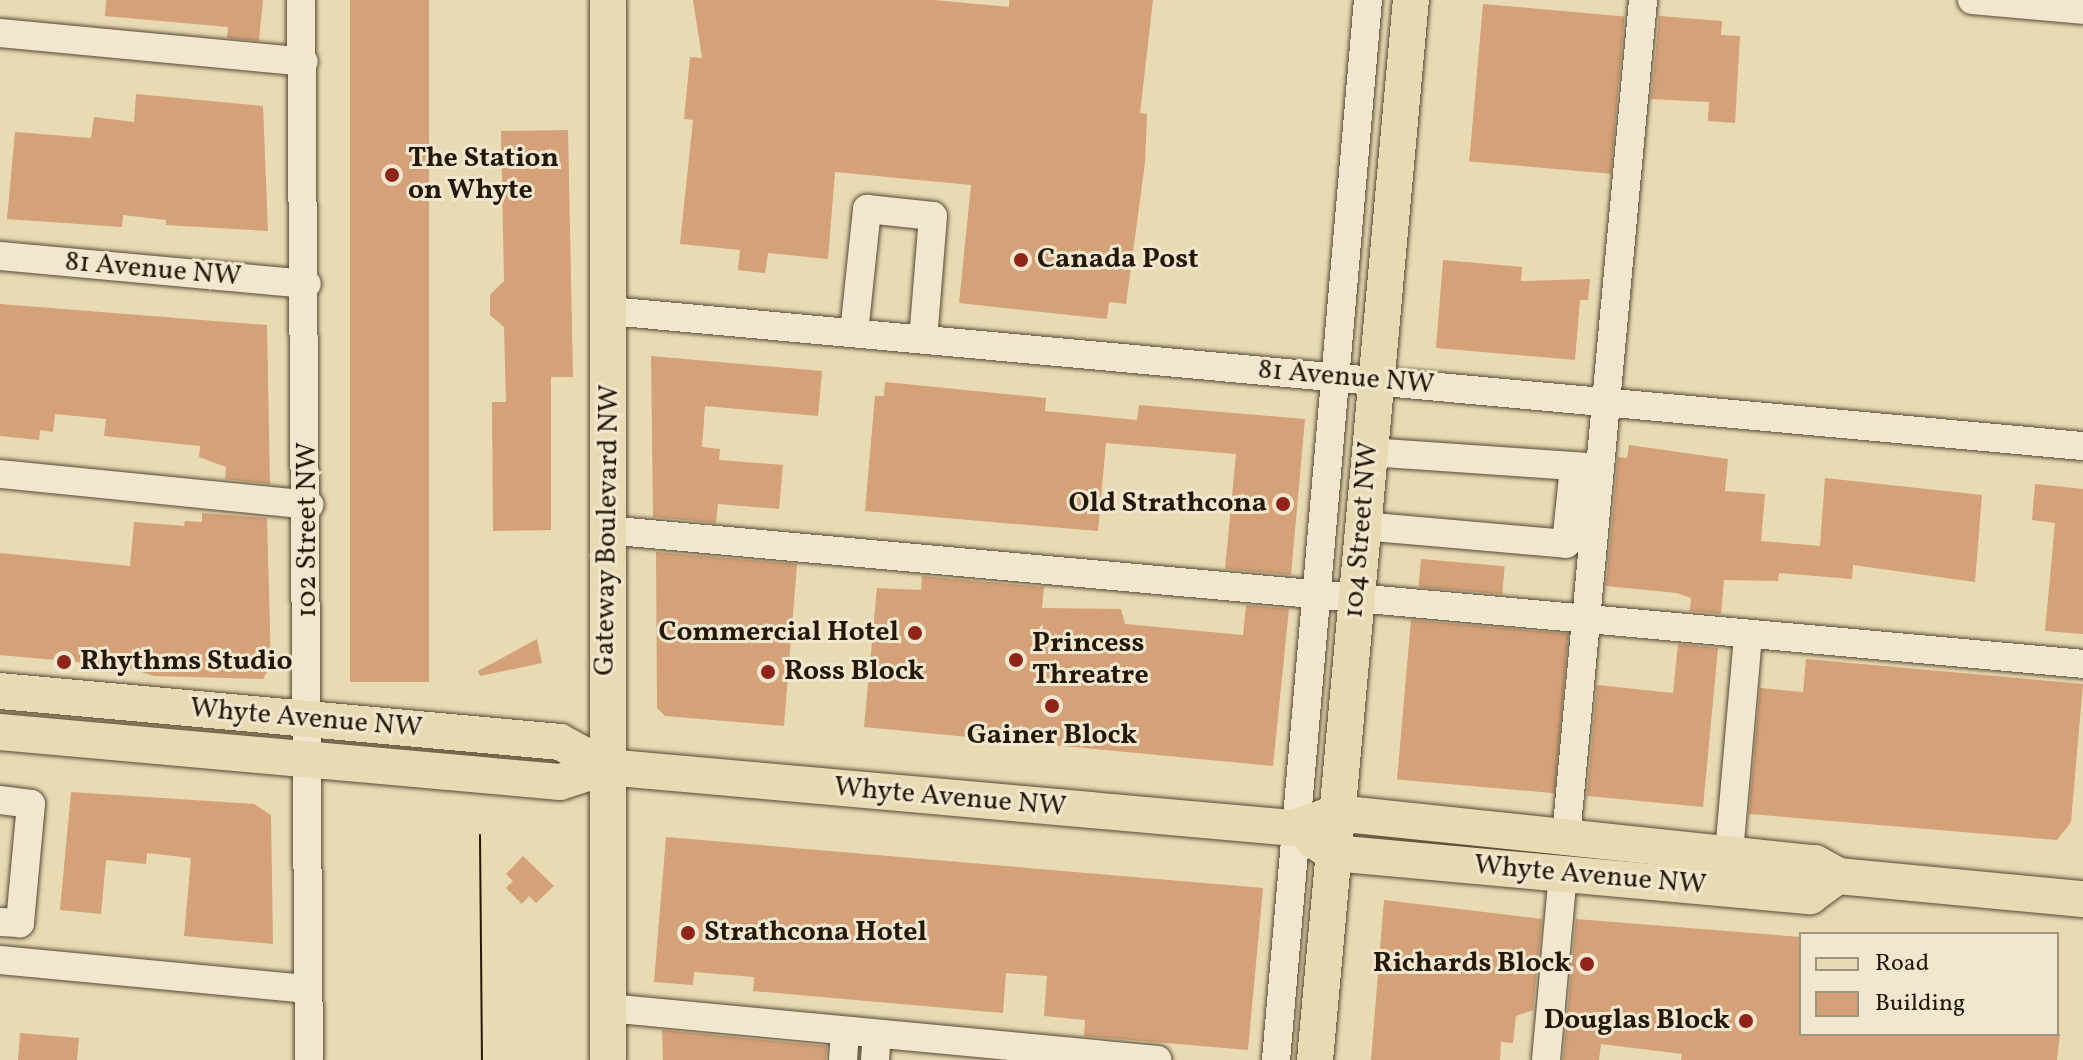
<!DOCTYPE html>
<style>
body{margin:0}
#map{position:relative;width:2083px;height:1060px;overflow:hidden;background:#e8dab3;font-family:Vollkorn,serif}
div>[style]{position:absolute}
.building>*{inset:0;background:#d4a178;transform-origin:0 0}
.roads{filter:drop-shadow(0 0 2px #564834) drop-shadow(0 0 2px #564834)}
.minor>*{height:28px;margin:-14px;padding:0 14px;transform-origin:14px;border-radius:14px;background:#f0e7ce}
.major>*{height:36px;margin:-18px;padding:0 18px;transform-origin:18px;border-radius:18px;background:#e8dab3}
.tram>*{height:2px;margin:-1px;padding:0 1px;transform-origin:1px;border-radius:1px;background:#261709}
.dots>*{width:22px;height:22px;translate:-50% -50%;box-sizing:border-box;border:4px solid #f0e7ce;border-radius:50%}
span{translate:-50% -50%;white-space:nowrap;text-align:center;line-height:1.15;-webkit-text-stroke:6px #f0e7ce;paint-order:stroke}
.poi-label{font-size:28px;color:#261709;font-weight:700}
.left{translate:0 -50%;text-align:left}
.right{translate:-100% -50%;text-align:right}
.street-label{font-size:28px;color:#261709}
.legend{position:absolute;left:1799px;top:932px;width:260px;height:104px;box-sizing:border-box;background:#f0e7ce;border:2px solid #9f947f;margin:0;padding:10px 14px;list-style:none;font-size:24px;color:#261709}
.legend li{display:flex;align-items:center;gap:16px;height:40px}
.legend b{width:40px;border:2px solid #9f947f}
</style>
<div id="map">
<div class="building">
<i style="clip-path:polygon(106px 0,263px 0,259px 41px,227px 38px,228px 27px,105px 16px)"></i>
<i style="left:350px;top:0;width:79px;height:682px"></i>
<i style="clip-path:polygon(693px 0,934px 0,1009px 7px,1009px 0,1153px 0,1140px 113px,1147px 114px,1145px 163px,1126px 304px,1109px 302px,1107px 319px,959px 303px,971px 185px,835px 172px,828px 259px,768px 253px,765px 273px,738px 270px,740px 250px,680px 244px,693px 120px,684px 119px,690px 57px,702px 58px)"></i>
<i style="left:1483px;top:4px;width:142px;height:158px;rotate:5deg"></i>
<i style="clip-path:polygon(1659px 16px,1722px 21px,1721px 35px,1740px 36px,1735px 123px,1708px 121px,1709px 102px,1651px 99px)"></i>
<i style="clip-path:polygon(136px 94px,263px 106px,268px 231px,166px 225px,166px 220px,123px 215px,122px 227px,7px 219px,15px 132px,91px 138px,94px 117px,134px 122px)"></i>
<i style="clip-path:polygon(568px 130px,573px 377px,551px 377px,551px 530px,493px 531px,492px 402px,506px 402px,504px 327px,490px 315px,490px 295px,504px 281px,501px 131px)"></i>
<i style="clip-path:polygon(1443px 260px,1522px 267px,1521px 281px,1590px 279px,1588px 300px,1580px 300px,1575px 360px,1436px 348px)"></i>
<i style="clip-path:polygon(0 304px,267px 325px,270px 484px,225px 479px,226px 467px,199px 457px,200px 446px,104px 436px,106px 419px,55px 414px,53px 432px,40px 430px,39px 440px,0 436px)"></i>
<i style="clip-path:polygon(651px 356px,822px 371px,818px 416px,705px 406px,702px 447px,720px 449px,719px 460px,783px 465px,779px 509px,718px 504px,716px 523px,653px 517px)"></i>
<i style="clip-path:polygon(885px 382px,1046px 398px,1045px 411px,1137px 420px,1139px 405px,1305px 419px,1291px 575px,1225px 569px,1236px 454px,1106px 443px,1098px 531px,865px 511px,875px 396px,884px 396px)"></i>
<i style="clip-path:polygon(1629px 445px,1728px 459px,1725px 491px,1765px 494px,1761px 541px,1820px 546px,1825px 478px,1982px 495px,1975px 582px,1853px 565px,1852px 579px,1779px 573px,1778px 581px,1724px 580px,1721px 614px,1690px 611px,1691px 598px,1677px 593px,1606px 586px,1618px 457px,1627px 458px)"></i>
<i style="clip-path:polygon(2035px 484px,2083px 489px,2083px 634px,2045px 631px,2055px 523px,2032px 520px)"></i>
<i style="clip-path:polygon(202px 513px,267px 518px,271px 665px,263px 679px,154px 676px,122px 666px,0 655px,0 553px,130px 566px,134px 522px,184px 526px,185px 521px,202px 522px)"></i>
<i style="clip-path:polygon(656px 552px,797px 564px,784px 726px,665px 716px,657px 708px)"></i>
<i style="left:1421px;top:559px;width:84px;height:28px;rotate:5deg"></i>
<i style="clip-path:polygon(922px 576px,1044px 587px,1042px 608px,1121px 609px,1125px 624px,1243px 635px,1246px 605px,1289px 609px,1273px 766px,864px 727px,877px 588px,921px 590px)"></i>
<i style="left:1411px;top:620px;width:158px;height:160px;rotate:5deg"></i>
<i style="clip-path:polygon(537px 639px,542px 663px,480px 676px,478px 671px)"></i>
<i style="clip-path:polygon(1678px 644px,1718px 648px,1703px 807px,1587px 796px,1597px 685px,1673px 693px)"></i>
<i style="clip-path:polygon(1806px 659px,2083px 684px,2071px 822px,2057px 840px,1749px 814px,1760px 688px,1803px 692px)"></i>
<i style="clip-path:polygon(71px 792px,254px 804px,271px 815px,273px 944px,184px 936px,191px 858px,147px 853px,146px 864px,106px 860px,101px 914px,60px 910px)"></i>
<i style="clip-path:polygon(666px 837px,1263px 888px,1248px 1050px,1084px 1036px,1085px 1020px,1044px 1016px,1047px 976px,1006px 973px,1003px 1013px,753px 991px,754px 977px,694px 972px,693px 985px,654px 982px)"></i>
<i style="clip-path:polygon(523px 856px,554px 886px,536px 903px,529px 896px,522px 904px,506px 888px,513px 881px,506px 874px)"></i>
<i style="clip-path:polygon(1384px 900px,1542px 919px,1533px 1010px,1516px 1016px,1513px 1043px,1501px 1042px,1500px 1060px,1371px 1060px)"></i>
<i style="clip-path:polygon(1576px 919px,1801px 937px,1801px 1034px,2060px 1034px,2057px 1060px,1681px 1060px,1682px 1054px,1601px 1044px,1599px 1060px,1563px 1060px)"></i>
<i style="clip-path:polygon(662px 1030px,827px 1046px,826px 1060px,663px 1060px)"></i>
<i style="clip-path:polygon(20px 1033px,79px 1038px,77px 1060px,18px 1060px)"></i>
</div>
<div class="roads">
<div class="minor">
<i style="left:301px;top:0;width:1060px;rotate:89.57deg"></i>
<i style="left:1972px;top:0;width:111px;rotate:5.1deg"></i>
<i style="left:0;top:33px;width:305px;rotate:5.4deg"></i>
<i style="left:0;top:256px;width:308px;rotate:5.2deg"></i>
<i style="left:610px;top:311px;width:1479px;rotate:5.24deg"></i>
<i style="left:854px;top:333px;width:125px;rotate:-84deg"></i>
<i style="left:867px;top:209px;width:66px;rotate:6.1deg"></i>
<i style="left:933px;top:216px;width:123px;rotate:94.6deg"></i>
<i style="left:1369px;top:452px;width:223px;rotate:3.9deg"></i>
<i style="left:0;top:474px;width:311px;rotate:5.7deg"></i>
<i style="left:1362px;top:526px;width:205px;rotate:5deg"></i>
<i style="left:1566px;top:544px;width:78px;rotate:-84.1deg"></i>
<i style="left:606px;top:530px;width:1483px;rotate:5.18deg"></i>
<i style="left:0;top:800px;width:31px;rotate:7deg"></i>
<i style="left:31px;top:804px;width:120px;rotate:95.3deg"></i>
<i style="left:20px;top:923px;width:20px;rotate:-177deg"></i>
<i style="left:1566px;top:837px;width:841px;rotate:-84.74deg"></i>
<i style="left:1729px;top:853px;width:220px;rotate:-85deg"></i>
<i style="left:0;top:960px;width:309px;rotate:5.4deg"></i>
<i style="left:608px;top:1008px;width:552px;rotate:5.4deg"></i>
<i style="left:843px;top:1060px;width:28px;rotate:-86deg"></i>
<i style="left:875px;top:1060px;width:26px;rotate:-86deg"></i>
<i style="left:1276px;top:1060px;width:1064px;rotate:-85.04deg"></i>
<i style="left:1546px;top:1060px;width:187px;rotate:-84.8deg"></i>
</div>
<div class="major">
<i style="left:0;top:691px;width:562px;rotate:5.2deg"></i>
<i style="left:560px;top:742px;width:52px;rotate:28.5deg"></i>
<i style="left:0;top:732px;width:562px;rotate:5.1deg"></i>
<i style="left:560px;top:782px;width:48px;rotate:-18.1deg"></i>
<i style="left:606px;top:767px;width:691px;rotate:5.07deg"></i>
<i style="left:1294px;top:828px;width:45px;rotate:-19.7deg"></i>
<i style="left:1336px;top:813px;width:482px;rotate:6deg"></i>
<i style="left:1815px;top:863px;width:26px;rotate:29deg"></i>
<i style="left:1838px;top:876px;width:246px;rotate:5.4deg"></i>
<i style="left:1313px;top:840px;width:24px;rotate:33deg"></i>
<i style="left:1333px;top:853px;width:479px;rotate:5.2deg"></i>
<i style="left:1810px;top:896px;width:34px;rotate:-36deg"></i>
<i style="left:608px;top:1060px;width:1060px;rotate:-90deg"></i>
<i style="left:1315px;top:1060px;width:1064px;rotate:-84.83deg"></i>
</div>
</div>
<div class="tram">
<i style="left:480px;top:835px;width:225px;rotate:89.5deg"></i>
</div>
<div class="dots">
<i style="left:392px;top:175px;background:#8f2418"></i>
<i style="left:1021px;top:260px;background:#8f2418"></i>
<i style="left:1283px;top:504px;background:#8f2418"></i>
<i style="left:915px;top:633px;background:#8f2418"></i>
<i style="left:1016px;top:660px;background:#8f2418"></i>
<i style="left:64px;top:662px;background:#8f2418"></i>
<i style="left:768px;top:672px;background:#8f2418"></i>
<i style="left:1052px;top:706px;background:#8f2418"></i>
<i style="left:688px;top:933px;background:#8f2418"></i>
<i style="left:1587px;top:964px;background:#8f2418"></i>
<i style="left:1746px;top:1021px;background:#8f2418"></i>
</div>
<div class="poi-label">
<span class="left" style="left:408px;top:175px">The Station<br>on Whyte</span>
<span class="left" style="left:1037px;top:260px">Canada Post</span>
<span class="right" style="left:1267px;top:504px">Old Strathcona</span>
<span class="right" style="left:899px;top:633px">Commercial Hotel</span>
<span class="left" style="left:1032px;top:660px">Princess<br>Threatre</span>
<span class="left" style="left:80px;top:662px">Rhythms Studio</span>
<span class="left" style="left:784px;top:672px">Ross Block</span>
<span style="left:1052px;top:736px">Gainer Block</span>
<span class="left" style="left:704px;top:933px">Strathcona Hotel</span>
<span class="right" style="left:1571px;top:964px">Richards Block</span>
<span class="right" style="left:1730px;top:1021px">Douglas Block</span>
</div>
<div class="street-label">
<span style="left:153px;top:270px;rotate:5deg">81 Avenue NW</span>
<span style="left:1346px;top:378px;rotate:5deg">81 Avenue NW</span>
<span style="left:308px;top:530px;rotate:-90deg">102 Street NW</span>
<span style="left:608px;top:530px;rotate:-89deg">Gateway Boulevard NW</span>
<span style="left:1362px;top:530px;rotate:-85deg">104 Street NW</span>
<span style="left:306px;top:719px;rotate:5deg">Whyte Avenue NW</span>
<span style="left:950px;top:798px;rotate:5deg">Whyte Avenue NW</span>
<span style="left:1590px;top:876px;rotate:5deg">Whyte Avenue NW</span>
</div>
<ul class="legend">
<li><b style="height:10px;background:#e8dab3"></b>Road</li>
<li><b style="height:22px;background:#d4a178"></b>Building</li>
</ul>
</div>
